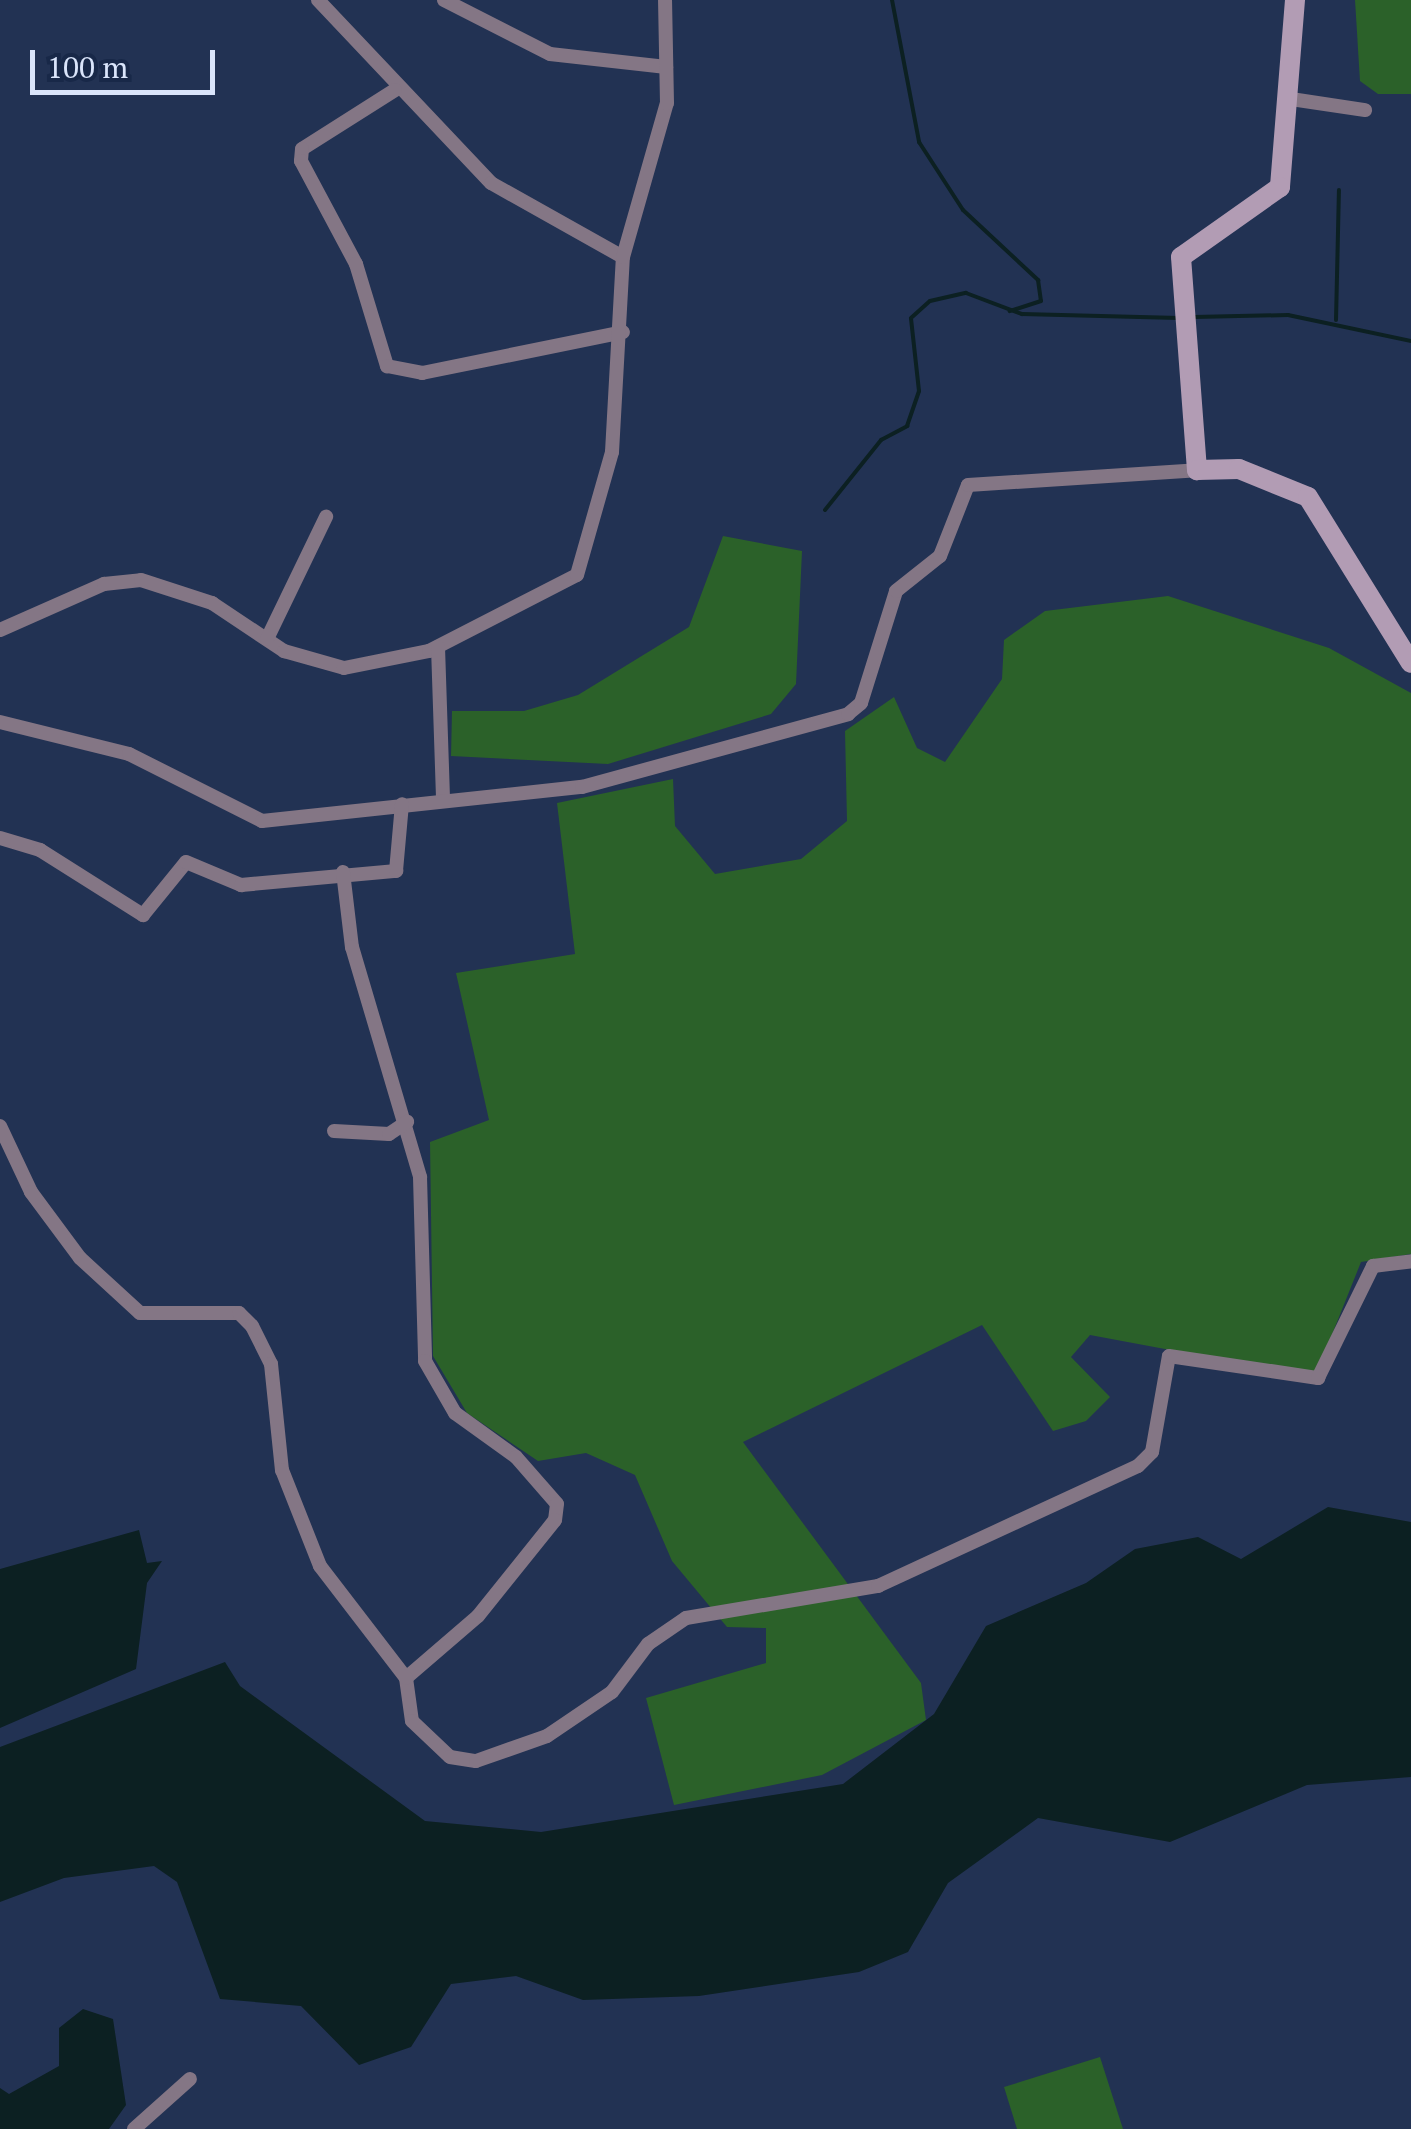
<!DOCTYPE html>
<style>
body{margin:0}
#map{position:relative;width:1411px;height:2129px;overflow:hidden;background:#223253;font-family:"PT Serif",serif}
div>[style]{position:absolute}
.green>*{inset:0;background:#2b6129}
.water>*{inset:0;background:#0c2022}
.stream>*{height:4px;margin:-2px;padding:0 2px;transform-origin:2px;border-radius:2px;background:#0c2022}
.street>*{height:14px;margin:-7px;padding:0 7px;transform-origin:7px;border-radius:7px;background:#847685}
.secondary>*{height:20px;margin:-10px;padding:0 10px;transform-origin:10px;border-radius:10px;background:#b29cb4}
span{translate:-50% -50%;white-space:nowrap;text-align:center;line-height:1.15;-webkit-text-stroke:8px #182848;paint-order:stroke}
.scale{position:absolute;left:30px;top:50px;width:185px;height:45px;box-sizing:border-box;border:5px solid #dae5fb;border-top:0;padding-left:12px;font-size:30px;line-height:35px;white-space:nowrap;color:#dae5fb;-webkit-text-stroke:8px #182848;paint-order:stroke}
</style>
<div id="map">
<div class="green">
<i style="clip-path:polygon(1355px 0,1411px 0,1411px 94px,1378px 94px,1360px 81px)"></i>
<i style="clip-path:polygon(723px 536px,802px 551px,796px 684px,771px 714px,608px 764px,451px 756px,452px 711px,524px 711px,578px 695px,689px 627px)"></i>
<i style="clip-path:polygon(1168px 596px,1329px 648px,1411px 693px,1411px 1254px,1361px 1262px,1315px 1377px,1090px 1335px,1071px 1357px,1110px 1397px,1086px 1421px,1053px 1431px,982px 1325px,743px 1442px,921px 1683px,926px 1720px,822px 1775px,674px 1805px,646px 1698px,766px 1663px,766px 1628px,727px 1627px,672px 1561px,635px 1475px,586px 1453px,538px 1461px,467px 1413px,433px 1356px,430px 1142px,489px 1120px,456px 973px,575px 954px,557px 803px,673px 779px,675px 826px,715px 874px,801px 859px,847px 821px,845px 731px,894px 697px,917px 748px,945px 762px,1002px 679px,1004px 640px,1045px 611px)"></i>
<i style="clip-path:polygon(1100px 2057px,1123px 2129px,1017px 2129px,1004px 2087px)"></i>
</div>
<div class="water">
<i style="clip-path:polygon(1328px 1507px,1411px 1522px,1411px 1777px,1307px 1785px,1170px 1842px,1038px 1818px,948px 1883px,908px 1952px,859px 1972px,699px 1996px,583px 2000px,516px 1976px,451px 1984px,411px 2047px,359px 2065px,301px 2006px,220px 1999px,177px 1882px,154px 1866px,64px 1878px,0 1902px,0 1747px,225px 1662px,240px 1686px,425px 1821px,541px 1832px,843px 1784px,934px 1714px,986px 1626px,1086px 1583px,1135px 1549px,1198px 1537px,1241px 1559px)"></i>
<i style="clip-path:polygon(139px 1530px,147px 1563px,162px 1561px,147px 1583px,136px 1669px,0 1728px,0 1569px)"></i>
<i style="clip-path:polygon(83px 2009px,113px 2019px,126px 2105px,109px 2129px,0 2129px,0 2088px,9px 2094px,59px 2066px,59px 2028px)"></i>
</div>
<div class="stream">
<i style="left:892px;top:0;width:145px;rotate:79.2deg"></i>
<i style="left:919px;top:142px;width:81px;rotate:57.1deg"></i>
<i style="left:963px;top:210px;width:103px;rotate:43deg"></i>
<i style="left:1038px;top:280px;width:21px;rotate:82deg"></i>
<i style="left:1041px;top:301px;width:33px;rotate:162deg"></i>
<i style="left:1194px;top:317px;width:94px;rotate:-1.2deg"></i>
<i style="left:1288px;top:315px;width:126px;rotate:11.9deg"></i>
<i style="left:1336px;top:320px;width:130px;rotate:-88.7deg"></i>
<i style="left:825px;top:510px;width:90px;rotate:-51.3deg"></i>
<i style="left:881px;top:440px;width:30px;rotate:-28deg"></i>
<i style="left:907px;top:426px;width:37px;rotate:-71deg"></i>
<i style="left:919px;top:391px;width:73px;rotate:-96.3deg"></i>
<i style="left:911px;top:318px;width:25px;rotate:-42deg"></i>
<i style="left:930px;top:301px;width:37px;rotate:-13deg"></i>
<i style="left:966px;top:293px;width:60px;rotate:20.6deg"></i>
<i style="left:1022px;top:314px;width:157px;rotate:1.5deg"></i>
</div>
<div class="street">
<i style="left:318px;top:0;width:252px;rotate:46.6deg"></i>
<i style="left:491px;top:183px;width:151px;rotate:29.3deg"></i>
<i style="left:444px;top:0;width:119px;rotate:27deg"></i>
<i style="left:550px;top:54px;width:117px;rotate:6.4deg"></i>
<i style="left:395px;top:90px;width:110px;rotate:147.6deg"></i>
<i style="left:302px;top:149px;width:12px;rotate:95deg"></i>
<i style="left:301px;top:161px;width:117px;rotate:61.9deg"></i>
<i style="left:356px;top:264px;width:107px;rotate:73.1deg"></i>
<i style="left:387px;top:366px;width:36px;rotate:11deg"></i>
<i style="left:422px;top:373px;width:205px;rotate:-11.5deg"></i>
<i style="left:1291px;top:99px;width:75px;rotate:8.5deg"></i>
<i style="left:0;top:630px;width:114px;rotate:-23.9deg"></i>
<i style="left:104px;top:584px;width:37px;rotate:-6deg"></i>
<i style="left:141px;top:580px;width:75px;rotate:17.9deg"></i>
<i style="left:212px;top:603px;width:87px;rotate:33.7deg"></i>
<i style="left:284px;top:651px;width:62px;rotate:15.8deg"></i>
<i style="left:344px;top:668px;width:87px;rotate:-11.3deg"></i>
<i style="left:429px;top:651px;width:166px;rotate:-27.2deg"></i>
<i style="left:577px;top:575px;width:128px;rotate:-74.1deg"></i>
<i style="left:612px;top:452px;width:195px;rotate:-86.8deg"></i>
<i style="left:623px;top:257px;width:160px;rotate:-74.1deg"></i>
<i style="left:667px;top:103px;width:103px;rotate:-91.1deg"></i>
<i style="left:267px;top:639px;width:136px;rotate:-64.2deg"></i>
<i style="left:438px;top:647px;width:154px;rotate:88.1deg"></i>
<i style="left:0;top:722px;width:133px;rotate:13.9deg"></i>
<i style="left:129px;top:754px;width:149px;rotate:26.7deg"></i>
<i style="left:262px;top:821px;width:322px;rotate:-6.1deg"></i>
<i style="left:582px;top:787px;width:276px;rotate:-15.3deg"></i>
<i style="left:848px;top:714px;width:17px;rotate:-40deg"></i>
<i style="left:861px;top:703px;width:117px;rotate:-72.6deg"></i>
<i style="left:896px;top:591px;width:56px;rotate:-38.5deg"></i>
<i style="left:940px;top:556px;width:76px;rotate:-68.5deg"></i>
<i style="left:968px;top:485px;width:229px;rotate:-3.7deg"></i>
<i style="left:0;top:838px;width:42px;rotate:16.7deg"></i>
<i style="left:40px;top:850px;width:122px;rotate:32.3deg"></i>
<i style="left:143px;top:915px;width:68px;rotate:-50.9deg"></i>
<i style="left:186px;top:862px;width:60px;rotate:22.7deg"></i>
<i style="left:241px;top:885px;width:156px;rotate:-5.2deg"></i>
<i style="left:396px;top:871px;width:67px;rotate:-84.9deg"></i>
<i style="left:343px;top:872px;width:76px;rotate:83.2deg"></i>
<i style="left:352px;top:947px;width:240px;rotate:73.5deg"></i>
<i style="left:420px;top:1177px;width:184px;rotate:88.4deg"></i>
<i style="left:425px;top:1361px;width:60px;rotate:60deg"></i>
<i style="left:455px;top:1413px;width:75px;rotate:35.8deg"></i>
<i style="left:516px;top:1457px;width:62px;rotate:48.9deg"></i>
<i style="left:557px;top:1504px;width:16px;rotate:97deg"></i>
<i style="left:555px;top:1520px;width:123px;rotate:128.7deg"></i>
<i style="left:478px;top:1616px;width:95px;rotate:139.3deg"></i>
<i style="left:406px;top:1678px;width:43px;rotate:82.1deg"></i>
<i style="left:412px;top:1721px;width:52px;rotate:43.5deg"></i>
<i style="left:450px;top:1757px;width:26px;rotate:9deg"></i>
<i style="left:476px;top:1761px;width:75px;rotate:-19.4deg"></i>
<i style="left:547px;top:1736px;width:78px;rotate:-34.1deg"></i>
<i style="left:612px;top:1692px;width:60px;rotate:-53.1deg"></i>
<i style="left:648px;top:1644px;width:46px;rotate:-34.4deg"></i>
<i style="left:686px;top:1618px;width:195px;rotate:-9.5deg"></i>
<i style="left:878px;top:1586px;width:286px;rotate:-24.8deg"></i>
<i style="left:1138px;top:1466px;width:20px;rotate:-45deg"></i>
<i style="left:1152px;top:1452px;width:97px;rotate:-80deg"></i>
<i style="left:1169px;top:1356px;width:151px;rotate:8.4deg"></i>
<i style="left:1318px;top:1378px;width:125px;rotate:-63.8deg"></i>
<i style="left:1373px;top:1266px;width:38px;rotate:-7deg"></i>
<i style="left:0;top:1126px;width:73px;rotate:64.8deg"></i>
<i style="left:31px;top:1192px;width:82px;rotate:53.4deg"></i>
<i style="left:80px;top:1258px;width:81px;rotate:42.5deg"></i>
<i style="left:140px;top:1313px;width:99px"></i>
<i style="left:239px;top:1313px;width:18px;rotate:45deg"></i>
<i style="left:252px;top:1326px;width:42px;rotate:63.4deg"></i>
<i style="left:271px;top:1364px;width:107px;rotate:84.1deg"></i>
<i style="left:282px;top:1470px;width:103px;rotate:68.4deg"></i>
<i style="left:320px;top:1566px;width:141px;rotate:52.5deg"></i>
<i style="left:334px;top:1131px;width:55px;rotate:3.1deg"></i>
<i style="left:389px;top:1134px;width:22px;rotate:-34deg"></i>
<i style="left:134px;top:2129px;width:75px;rotate:-41.8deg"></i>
</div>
<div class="secondary">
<i style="left:1295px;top:0;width:188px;rotate:94.6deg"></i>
<i style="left:1280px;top:187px;width:121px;rotate:144.7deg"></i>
<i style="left:1181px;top:257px;width:214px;rotate:85.7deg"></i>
<i style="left:1197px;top:470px;width:42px;rotate:-1.4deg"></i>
<i style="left:1239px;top:469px;width:74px;rotate:22.1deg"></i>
<i style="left:1308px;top:497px;width:195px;rotate:58.2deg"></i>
</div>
<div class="scale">100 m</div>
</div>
